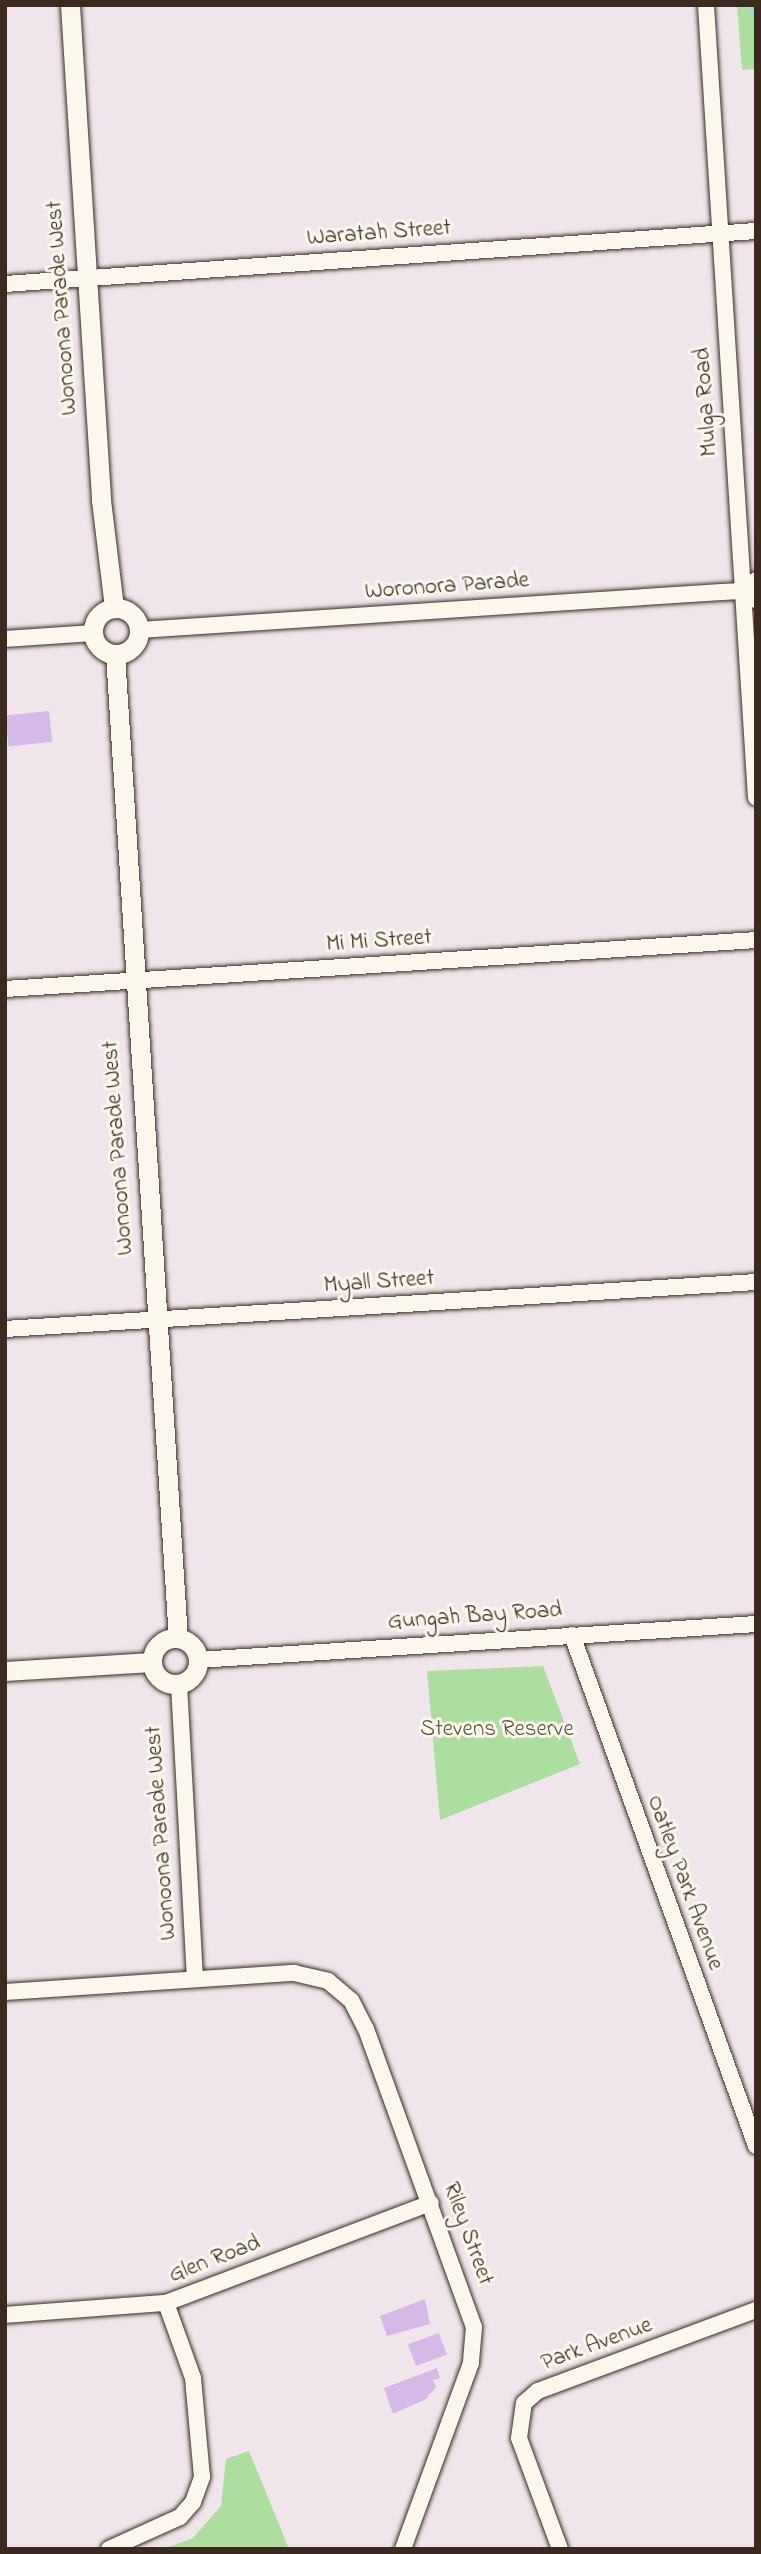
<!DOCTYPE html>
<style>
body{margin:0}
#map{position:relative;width:761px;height:2554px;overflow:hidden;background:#f0e5eb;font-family:"Indie Flower",sans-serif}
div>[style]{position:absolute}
.green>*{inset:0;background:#acdea0}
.stream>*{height:5px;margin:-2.5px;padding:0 2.5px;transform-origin:2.5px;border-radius:2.5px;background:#99d3f9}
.building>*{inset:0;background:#d5bae8;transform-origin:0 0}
.roads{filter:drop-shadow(0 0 2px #3b2a1e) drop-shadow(0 0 2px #3b2a1e)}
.minor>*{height:16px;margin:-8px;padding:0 8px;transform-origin:8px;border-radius:8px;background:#fbf7ec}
.tertiary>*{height:19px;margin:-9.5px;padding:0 9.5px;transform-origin:9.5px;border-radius:9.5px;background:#fbf7ec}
.tertiary>.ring{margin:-9.5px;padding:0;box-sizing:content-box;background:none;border:19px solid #fbf7ec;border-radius:50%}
span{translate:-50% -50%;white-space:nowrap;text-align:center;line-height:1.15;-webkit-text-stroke:6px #fbf7ec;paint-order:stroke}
.street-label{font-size:23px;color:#3b2a1e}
.park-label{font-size:23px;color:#57573e}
.frame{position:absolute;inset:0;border:7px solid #3b2a1e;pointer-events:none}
</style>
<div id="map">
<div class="green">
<i style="clip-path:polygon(737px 5px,756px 5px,756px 69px,742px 70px)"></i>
<i style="clip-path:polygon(543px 1666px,580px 1764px,440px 1820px,427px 1671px)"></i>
<i style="clip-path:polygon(249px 2451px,289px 2549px,163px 2549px,193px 2538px,221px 2506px,226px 2459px)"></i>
</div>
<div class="stream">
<i style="left:751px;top:12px;width:5px"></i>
</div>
<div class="building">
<i style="left:49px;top:711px;width:31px;height:44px;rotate:84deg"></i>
<i style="clip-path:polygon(425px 2299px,430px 2324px,387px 2336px,380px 2316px)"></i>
<i style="left:439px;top:2333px;width:23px;height:33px;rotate:70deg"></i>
<i style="clip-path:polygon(437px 2368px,440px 2378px,433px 2380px,436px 2387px,426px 2399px,393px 2414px,384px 2388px)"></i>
</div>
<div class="roads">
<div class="minor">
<i style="left:706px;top:5px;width:794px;rotate:86.39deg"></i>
<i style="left:5px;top:284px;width:753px;rotate:-4.04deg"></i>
<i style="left:742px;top:591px;width:18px;rotate:-38deg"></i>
<i style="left:139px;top:630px;width:584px;rotate:-3.73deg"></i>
<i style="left:722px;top:592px;width:20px;rotate:-3deg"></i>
<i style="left:742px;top:591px;width:17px;rotate:33deg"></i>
<i style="left:5px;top:639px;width:88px;rotate:-3.9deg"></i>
<i style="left:5px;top:989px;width:753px;rotate:-3.73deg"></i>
<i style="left:5px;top:1329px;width:752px;rotate:-3.58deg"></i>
<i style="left:572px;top:1635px;width:543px;rotate:70.2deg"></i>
<i style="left:198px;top:1660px;width:559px;rotate:-3.69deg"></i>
<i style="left:179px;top:1684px;width:295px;rotate:86.9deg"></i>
<i style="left:5px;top:1992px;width:290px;rotate:-3.8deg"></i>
<i style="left:294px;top:1973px;width:35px;rotate:13deg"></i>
<i style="left:328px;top:1981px;width:30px;rotate:40deg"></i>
<i style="left:351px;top:2000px;width:33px;rotate:63deg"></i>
<i style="left:366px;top:2029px;width:317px;rotate:70.1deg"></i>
<i style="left:474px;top:2327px;width:36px;rotate:95deg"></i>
<i style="left:471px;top:2363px;width:198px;rotate:110.1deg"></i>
<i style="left:5px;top:2315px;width:161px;rotate:-4.3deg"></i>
<i style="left:166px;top:2303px;width:283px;rotate:-20.7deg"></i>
<i style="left:109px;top:2549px;width:78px;rotate:-24.3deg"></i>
<i style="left:180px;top:2517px;width:20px;rotate:-49deg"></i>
<i style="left:193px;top:2502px;width:27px;rotate:-70deg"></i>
<i style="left:202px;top:2477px;width:99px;rotate:-95.2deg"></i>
<i style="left:193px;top:2378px;width:80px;rotate:-109.8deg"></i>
<i style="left:560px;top:2549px;width:118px;rotate:-110.3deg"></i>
<i style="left:519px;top:2438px;width:35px;rotate:-82deg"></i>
<i style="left:524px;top:2403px;width:18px;rotate:-41deg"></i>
<i style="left:538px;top:2391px;width:233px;rotate:-20.4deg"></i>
</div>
<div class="tertiary">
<i style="left:70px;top:5px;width:496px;rotate:86.4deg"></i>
<i style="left:101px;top:500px;width:109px;rotate:83.1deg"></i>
<i class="ring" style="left:93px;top:608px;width:27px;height:27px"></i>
<i style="left:115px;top:654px;width:986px;rotate:86.34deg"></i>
<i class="ring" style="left:152px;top:1638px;width:27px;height:27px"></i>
<i style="left:5px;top:1671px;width:147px;rotate:-3.5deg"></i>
</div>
</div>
<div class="street-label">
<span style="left:379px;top:234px;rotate:-4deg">Waratah Street</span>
<span style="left:63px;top:308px;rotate:-94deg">Wonoona Parade West</span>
<span style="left:707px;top:402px;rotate:-94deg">Mulga Road</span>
<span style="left:447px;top:587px;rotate:-4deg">Woronora Parade</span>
<span style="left:379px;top:942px;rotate:-4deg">Mi Mi Street</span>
<span style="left:119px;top:1148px;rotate:-94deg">Wonoona Parade West</span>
<span style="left:379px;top:1283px;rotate:-4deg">Myall Street</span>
<span style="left:475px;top:1617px;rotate:-4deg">Gungah Bay Road</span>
<span style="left:162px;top:1833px;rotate:-94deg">Wonoona Parade West</span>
<span style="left:684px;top:1883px;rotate:70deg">Oatley Park Avenue</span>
<span style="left:467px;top:2234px;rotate:70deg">Riley Street</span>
<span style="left:215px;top:2260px;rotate:-21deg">Glen Road</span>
<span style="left:597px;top:2345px;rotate:-20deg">Park Avenue</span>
</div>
<div class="park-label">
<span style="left:497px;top:1730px">Stevens Reserve</span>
</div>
<div class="frame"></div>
</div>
